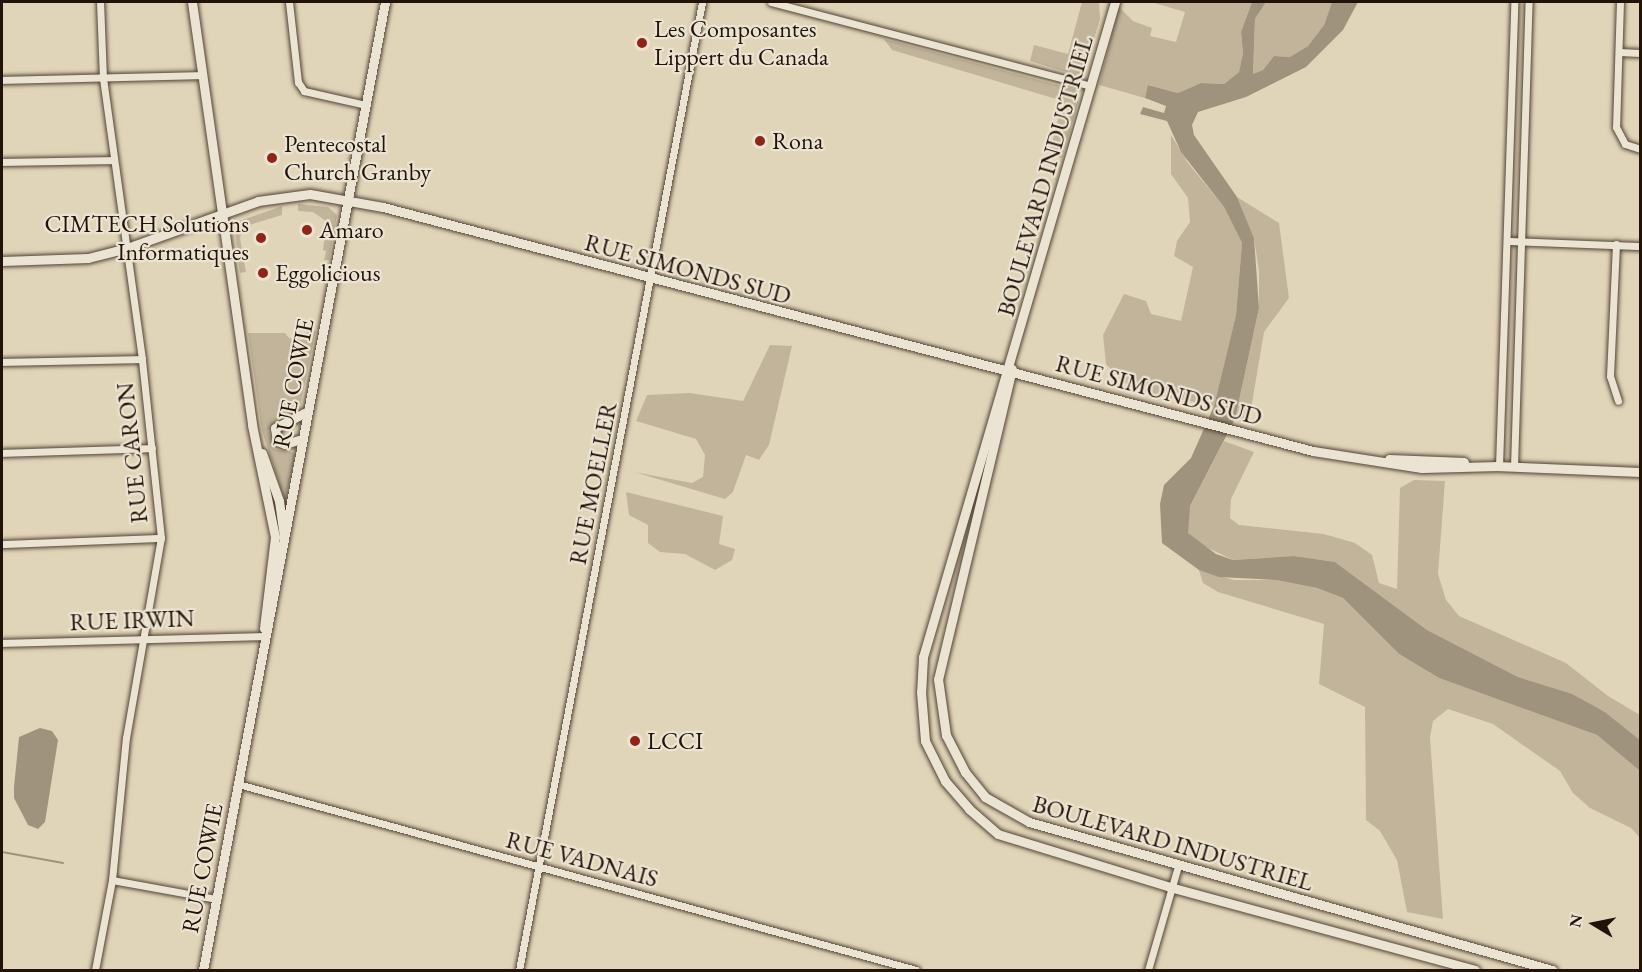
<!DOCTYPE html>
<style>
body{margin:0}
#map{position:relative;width:1642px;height:972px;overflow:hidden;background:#e1d5b9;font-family:"EB Garamond",serif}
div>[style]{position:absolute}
.green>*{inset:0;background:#c1b49b}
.water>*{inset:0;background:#a0937d}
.stream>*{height:2px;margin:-1px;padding:0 1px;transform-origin:1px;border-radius:1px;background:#a0937d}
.roads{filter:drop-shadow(0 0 2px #524335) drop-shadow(0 0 2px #524335)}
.street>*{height:7px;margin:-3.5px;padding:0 3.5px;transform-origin:3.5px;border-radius:3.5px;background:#ece4d2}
.secondary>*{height:9px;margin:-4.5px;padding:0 4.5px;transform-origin:4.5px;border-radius:4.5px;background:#ece4d2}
.dots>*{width:16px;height:16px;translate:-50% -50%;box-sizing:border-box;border:3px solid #ece4d2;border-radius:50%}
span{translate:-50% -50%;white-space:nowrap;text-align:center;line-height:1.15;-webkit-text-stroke:4.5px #ece4d2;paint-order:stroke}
.poi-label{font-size:24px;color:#231209}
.left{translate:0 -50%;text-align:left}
.right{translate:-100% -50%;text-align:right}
.street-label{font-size:24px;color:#231209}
.frame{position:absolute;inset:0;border:3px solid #231209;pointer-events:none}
.north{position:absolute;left:1564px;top:894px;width:60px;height:60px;-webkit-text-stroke:4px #ece4d2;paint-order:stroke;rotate:280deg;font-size:16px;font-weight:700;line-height:24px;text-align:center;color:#231209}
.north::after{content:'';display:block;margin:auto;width:21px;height:27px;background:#231209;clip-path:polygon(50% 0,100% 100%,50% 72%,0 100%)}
</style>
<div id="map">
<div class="green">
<i style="clip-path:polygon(1082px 2px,1099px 2px,1100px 19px,1084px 72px,1075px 75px,1030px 61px,1034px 45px,1068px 54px)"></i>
<i style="clip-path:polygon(1151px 2px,1252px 2px,1241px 32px,1243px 53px,1239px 72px,1224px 84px,1201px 83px,1178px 93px,1149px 85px,1145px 98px,1099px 85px,1119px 7px,1133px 21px,1152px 28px,1150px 36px,1176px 42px,1185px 12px)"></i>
<i style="clip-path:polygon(1266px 2px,1332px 2px,1324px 25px,1308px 46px,1290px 57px,1274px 56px,1263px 70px,1253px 74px,1255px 19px)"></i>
<i style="clip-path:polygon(884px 39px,1076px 90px,1078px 103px,1062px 158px,1049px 155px,1063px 101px,892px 50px)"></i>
<i style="clip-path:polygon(1171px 135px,1188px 163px,1224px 207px,1242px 243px,1236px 315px,1214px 406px,1148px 393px,1123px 382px,1106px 364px,1103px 335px,1124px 294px,1146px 301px,1151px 314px,1181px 321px,1193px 267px,1174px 256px,1177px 241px,1190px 222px,1188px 198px,1171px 174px)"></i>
<i style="clip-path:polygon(1237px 197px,1279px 223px,1289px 298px,1264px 332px,1249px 421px,1235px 419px,1259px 308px,1259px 271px,1254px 238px)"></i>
<i style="clip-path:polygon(298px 204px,328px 207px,337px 215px,329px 260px,324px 260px,326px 251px,323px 250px,326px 221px,313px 212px,298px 211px)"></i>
<i style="clip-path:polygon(282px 206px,282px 215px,243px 227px,240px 238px,246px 272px,240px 273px,234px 223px)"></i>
<i style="clip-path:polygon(309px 330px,316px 331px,299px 411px,276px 420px,268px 431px,274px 449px,296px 453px,285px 501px,262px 431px,248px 333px,285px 333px,289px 338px,302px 340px)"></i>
<i style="clip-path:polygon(770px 345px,792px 346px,769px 445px,759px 460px,746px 455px,733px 492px,725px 499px,634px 472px,692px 483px,703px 477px,705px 455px,696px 439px,636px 421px,647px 395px,690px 393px,743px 401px)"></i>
<i style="clip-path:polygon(1224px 441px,1254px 452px,1231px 499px,1230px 518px,1239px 525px,1324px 534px,1355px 543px,1372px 555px,1379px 583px,1397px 589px,1400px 488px,1414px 480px,1445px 481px,1438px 574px,1446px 600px,1459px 616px,1566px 663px,1608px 696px,1640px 715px,1640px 740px,1605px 712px,1572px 695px,1518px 677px,1427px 630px,1335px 562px,1294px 556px,1233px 560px,1196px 542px,1188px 533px,1186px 522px,1190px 506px)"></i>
<i style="clip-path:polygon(626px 492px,723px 516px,719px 544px,735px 549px,732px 560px,715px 570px,685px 554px,660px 552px,648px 543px,648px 525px,629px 515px)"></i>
<i style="clip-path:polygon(1199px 570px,1234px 580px,1276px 580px,1317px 588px,1343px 598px,1399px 654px,1439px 678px,1597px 735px,1640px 771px,1640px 838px,1631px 828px,1590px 808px,1573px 793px,1560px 771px,1493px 724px,1448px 709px,1433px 721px,1430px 737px,1443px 919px,1407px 912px,1397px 860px,1380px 831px,1366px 820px,1365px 707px,1319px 684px,1324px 624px,1218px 592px,1203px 583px)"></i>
</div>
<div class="water">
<i style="clip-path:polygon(1252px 2px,1266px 2px,1255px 19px,1253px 74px,1263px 70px,1274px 56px,1290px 57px,1308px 46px,1324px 25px,1332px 2px,1358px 2px,1343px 30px,1306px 67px,1246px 97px,1198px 112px,1192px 125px,1194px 135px,1237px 197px,1254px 238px,1259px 308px,1235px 419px,1190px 506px,1188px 533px,1216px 554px,1233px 560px,1294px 556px,1335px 562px,1427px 630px,1518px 677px,1572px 694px,1605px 712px,1640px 740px,1640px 771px,1597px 735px,1439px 678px,1399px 654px,1343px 598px,1317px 588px,1276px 580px,1219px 577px,1199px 570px,1162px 543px,1160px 504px,1164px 485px,1191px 458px,1214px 406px,1236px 315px,1242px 243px,1224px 207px,1181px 152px,1167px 121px,1140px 114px,1143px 107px,1164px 113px,1166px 106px,1145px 98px,1148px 85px,1178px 93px,1201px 83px,1224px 84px,1239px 72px,1243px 53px,1241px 32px)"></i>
<i style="clip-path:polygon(40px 728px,52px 731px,58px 740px,45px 822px,38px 829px,28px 825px,14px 798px,14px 787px,19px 737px)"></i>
</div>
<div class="stream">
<i style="left:2px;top:852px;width:62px;rotate:10.2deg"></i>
</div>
<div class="roads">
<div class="street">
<i style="left:289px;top:2px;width:81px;rotate:83.6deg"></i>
<i style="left:298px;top:82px;width:11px;rotate:56deg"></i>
<i style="left:304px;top:91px;width:64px;rotate:12.7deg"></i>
<i style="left:771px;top:2px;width:331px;rotate:14.7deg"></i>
<i style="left:1620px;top:2px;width:125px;rotate:91.8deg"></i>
<i style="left:1616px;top:127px;width:19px;rotate:62deg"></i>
<i style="left:1625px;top:144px;width:16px;rotate:18deg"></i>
<i style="left:1619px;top:52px;width:21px;rotate:3deg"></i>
<i style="left:2px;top:80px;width:200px;rotate:-1.4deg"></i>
<i style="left:2px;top:162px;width:112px;rotate:-1deg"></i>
<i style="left:1507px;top:241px;width:133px;rotate:2.2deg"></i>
<i style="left:1616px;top:244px;width:132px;rotate:92.6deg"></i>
<i style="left:1610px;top:376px;width:26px;rotate:72deg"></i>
<i style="left:2px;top:362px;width:140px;rotate:-1.2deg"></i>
<i style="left:2px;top:453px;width:150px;rotate:-1.9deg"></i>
<i style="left:1499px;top:466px;width:464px;rotate:-88.1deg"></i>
<i style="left:1514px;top:467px;width:465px;rotate:-88.2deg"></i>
<i style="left:2px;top:544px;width:159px;rotate:-2.2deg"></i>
<i style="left:2px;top:643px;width:261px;rotate:-1.5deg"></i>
<i style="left:238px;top:784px;width:703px;rotate:15.34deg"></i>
<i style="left:112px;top:880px;width:107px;rotate:10.3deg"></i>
<i style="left:95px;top:970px;width:92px;rotate:-79.3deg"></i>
<i style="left:112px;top:880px;width:143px;rotate:-84.4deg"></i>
<i style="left:126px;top:738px;width:203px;rotate:-80.1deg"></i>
<i style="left:161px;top:538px;width:180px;rotate:-96.1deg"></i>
<i style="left:142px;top:359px;width:283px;rotate:-97.9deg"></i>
<i style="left:103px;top:79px;width:77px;rotate:-92.2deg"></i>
<i style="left:519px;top:970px;width:985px;rotate:-79.29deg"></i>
<i style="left:1148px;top:970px;width:108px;rotate:-73.9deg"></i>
</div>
<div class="secondary">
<i style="left:192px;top:2px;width:427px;rotate:81.9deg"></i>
<i style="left:252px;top:425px;width:114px;rotate:78.4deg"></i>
<i style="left:275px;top:537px;width:92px;rotate:96.9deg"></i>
<i style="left:1115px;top:2px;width:683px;rotate:106.34deg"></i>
<i style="left:923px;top:657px;width:35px;rotate:93deg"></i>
<i style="left:921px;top:692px;width:49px;rotate:85.3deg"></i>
<i style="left:925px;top:741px;width:45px;rotate:63.4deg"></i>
<i style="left:945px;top:781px;width:37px;rotate:49deg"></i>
<i style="left:969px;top:809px;width:38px;rotate:41deg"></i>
<i style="left:998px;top:834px;width:180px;rotate:17.1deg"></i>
<i style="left:1170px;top:887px;width:316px;rotate:15.2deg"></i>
<i style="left:2px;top:261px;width:86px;rotate:-2deg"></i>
<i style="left:88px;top:258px;width:40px;rotate:-14.4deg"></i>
<i style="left:127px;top:248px;width:139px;rotate:-19.7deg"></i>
<i style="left:258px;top:201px;width:52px;rotate:-7.7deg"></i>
<i style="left:310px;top:194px;width:74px;rotate:10.1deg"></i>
<i style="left:383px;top:207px;width:961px;rotate:14.7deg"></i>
<i style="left:1313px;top:451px;width:110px;rotate:8.9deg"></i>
<i style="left:1422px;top:468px;width:77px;rotate:-1.5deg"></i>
<i style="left:1012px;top:369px;width:319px;rotate:103.4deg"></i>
<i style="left:938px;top:679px;width:57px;rotate:81.9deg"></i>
<i style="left:946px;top:735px;width:42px;rotate:62.8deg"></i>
<i style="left:965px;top:772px;width:32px;rotate:51deg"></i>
<i style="left:985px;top:797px;width:51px;rotate:29.6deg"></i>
<i style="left:1029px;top:822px;width:544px;rotate:15.8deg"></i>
<i style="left:302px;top:439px;width:18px;rotate:164deg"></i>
<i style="left:285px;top:444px;width:9px;rotate:-159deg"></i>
<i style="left:277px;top:441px;width:13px;rotate:-99deg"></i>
<i style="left:275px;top:428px;width:35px;rotate:-27deg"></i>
<i style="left:262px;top:453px;width:51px;rotate:70.5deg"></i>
<i style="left:279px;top:501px;width:34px;rotate:82deg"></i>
<i style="left:1389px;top:459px;width:75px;rotate:2.3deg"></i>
<i style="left:1496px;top:466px;width:144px;rotate:2.4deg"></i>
<i style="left:203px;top:970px;width:985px;rotate:-79.35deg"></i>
</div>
</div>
<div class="dots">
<i style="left:642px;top:43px;background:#8f2418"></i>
<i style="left:760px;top:141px;background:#8f2418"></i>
<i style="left:272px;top:158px;background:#8f2418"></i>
<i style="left:307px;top:230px;background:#8f2418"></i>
<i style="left:261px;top:238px;background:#8f2418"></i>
<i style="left:263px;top:273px;background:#8f2418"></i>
<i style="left:635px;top:741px;background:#8f2418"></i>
</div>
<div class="poi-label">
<span class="left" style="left:654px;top:43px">Les Composantes<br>Lippert du Canada</span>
<span class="left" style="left:772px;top:141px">Rona</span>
<span class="left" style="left:284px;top:158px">Pentecostal<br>Church Granby</span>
<span class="right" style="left:249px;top:238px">CIMTECH Solutions<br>Informatiques</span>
<span class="left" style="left:319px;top:230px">Amaro</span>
<span class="left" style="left:275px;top:273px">Eggolicious</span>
<span class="left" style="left:647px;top:741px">LCCI</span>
</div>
<div class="street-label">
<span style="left:1045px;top:176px;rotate:-74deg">BOULEVARD INDUSTRIEL</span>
<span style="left:688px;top:269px;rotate:15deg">RUE SIMONDS SUD</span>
<span style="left:293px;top:383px;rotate:-79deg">RUE COWIE</span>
<span style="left:1159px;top:390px;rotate:15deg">RUE SIMONDS SUD</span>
<span style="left:132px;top:453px;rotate:-96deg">RUE CARON</span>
<span style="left:593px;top:483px;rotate:-79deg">RUE MOELLER</span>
<span style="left:132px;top:620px;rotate:-2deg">RUE IRWIN</span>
<span style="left:1173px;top:843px;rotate:16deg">BOULEVARD INDUSTRIEL</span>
<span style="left:582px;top:859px;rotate:15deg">RUE VADNAIS</span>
<span style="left:202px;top:868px;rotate:-79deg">RUE COWIE</span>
</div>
<div class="frame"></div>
<div class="north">N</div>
</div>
